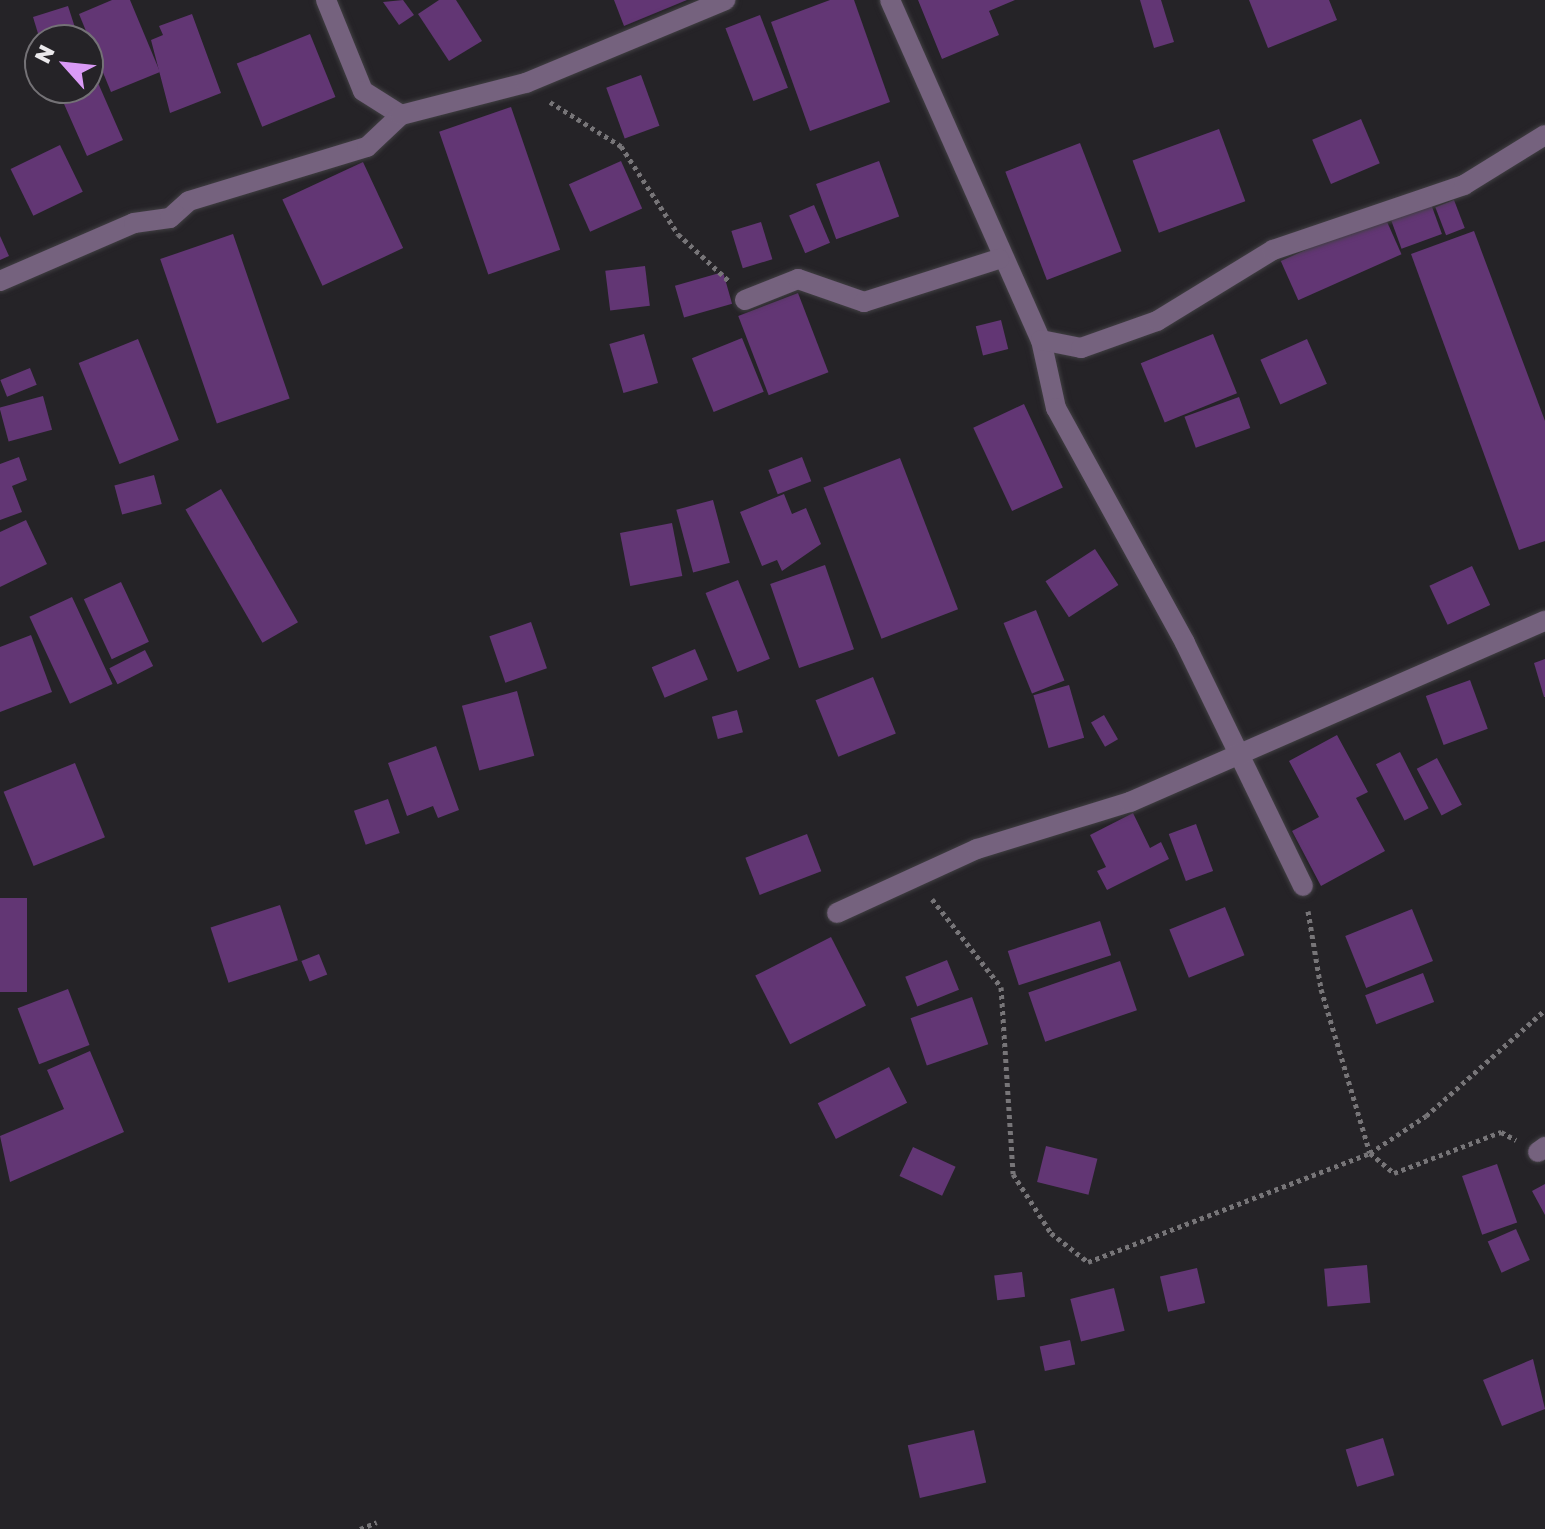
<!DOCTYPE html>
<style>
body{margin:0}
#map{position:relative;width:1545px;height:1529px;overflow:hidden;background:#252327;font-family:"Golos Text",sans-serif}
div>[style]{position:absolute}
.building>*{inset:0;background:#623674;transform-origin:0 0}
.path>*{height:5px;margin-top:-2.5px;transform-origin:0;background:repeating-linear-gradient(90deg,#777578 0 4px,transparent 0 8px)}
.roads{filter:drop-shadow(0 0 2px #413f43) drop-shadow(0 0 2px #413f43)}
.minor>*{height:20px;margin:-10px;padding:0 10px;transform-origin:10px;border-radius:10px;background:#75627e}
span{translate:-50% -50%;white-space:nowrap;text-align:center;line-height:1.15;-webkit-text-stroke:6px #252327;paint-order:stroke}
.north{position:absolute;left:24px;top:24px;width:80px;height:80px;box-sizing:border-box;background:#252327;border:2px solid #747276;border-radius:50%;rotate:297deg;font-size:22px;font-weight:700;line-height:32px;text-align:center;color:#ebe9ec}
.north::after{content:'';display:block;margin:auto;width:28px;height:36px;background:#da9af6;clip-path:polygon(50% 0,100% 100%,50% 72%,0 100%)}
</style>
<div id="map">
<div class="building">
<i style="clip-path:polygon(112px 0,130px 0,160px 72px,111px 92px,79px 14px)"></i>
<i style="clip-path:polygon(403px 0,414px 15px,399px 25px,383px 2px)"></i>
<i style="clip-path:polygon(439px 0,456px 0,482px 41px,449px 61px,418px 14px)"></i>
<i style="clip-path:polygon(614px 0,687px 0,624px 26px)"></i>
<i style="clip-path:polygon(830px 0,854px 0,890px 102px,810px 131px,771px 22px)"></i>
<i style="clip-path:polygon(918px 0,1015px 0,989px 11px,999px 35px,942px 59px)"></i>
<i style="clip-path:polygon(1140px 0,1161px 0,1174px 42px,1154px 48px)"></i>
<i style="clip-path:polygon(1249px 0,1329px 0,1337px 20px,1268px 48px)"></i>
<i style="clip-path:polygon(68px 6px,79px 40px,40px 40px,33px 17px)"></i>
<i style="clip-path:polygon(192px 14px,221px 93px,170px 113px,151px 40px,163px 35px,159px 26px)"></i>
<i style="left:760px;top:15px;width:78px;height:37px;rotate:69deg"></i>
<i style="left:310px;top:34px;width:68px;height:79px;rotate:68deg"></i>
<i style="clip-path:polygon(88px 60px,123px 140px,87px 156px,57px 88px,88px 88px)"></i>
<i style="left:641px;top:75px;width:54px;height:37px;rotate:70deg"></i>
<i style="left:511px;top:107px;width:151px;height:76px;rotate:71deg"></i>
<i style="left:1361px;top:119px;width:48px;height:53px;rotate:67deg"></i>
<i style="left:1219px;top:129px;width:77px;height:92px;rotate:70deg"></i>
<i style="left:1080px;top:143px;width:116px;height:80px;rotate:69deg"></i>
<i style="left:60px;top:145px;width:52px;height:55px;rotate:64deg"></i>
<i style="left:621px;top:161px;width:52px;height:57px;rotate:66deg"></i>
<i style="left:879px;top:161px;width:59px;height:67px;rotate:70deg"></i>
<i style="left:363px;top:162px;width:95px;height:89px;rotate:65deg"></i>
<i style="left:1454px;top:200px;width:30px;height:20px;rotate:69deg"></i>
<i style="left:1431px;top:204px;width:32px;height:43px;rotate:70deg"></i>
<i style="left:814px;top:205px;width:41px;height:27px;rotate:67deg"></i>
<i style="left:1384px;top:215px;width:43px;height:113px;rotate:66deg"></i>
<i style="left:761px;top:222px;width:39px;height:31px;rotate:73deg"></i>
<i style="clip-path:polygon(1474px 231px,1545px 421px,1545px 541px,1519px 550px,1411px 254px)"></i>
<i style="left:233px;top:234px;width:174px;height:77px;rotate:71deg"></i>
<i style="clip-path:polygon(0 236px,9px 256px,0 260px)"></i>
<i style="left:645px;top:266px;width:40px;height:40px;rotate:83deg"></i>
<i style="left:723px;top:272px;width:33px;height:50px;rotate:74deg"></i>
<i style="left:798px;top:293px;width:85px;height:64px;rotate:69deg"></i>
<i style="left:1001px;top:320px;width:30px;height:26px;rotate:76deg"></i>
<i style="left:644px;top:334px;width:51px;height:36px;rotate:74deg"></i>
<i style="left:1213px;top:334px;width:64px;height:78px;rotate:68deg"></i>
<i style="left:742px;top:338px;width:58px;height:54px;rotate:68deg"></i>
<i style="left:138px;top:339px;width:109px;height:64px;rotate:68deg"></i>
<i style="left:1307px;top:339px;width:49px;height:51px;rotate:66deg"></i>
<i style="left:30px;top:368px;width:18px;height:32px;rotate:68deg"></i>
<i style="left:43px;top:396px;width:35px;height:45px;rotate:75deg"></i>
<i style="left:1239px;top:397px;width:33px;height:58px;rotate:70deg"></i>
<i style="left:1024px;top:404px;width:92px;height:56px;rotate:65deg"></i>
<i style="clip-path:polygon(19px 457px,27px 480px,12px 486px,22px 512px,0 520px,0 464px)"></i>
<i style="left:802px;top:457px;width:26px;height:36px;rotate:69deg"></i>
<i style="left:900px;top:458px;width:162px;height:82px;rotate:69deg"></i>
<i style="left:154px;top:475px;width:30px;height:41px;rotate:75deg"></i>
<i style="left:221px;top:489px;width:154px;height:41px;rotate:60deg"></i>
<i style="clip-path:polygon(784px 494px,792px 514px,806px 508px,821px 544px,782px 571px,777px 560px,762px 566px,740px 512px)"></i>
<i style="left:713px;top:500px;width:65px;height:38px;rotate:75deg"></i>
<i style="clip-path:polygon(26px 520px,47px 564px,0 587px,0 532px)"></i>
<i style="left:672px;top:523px;width:54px;height:53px;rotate:79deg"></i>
<i style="left:1095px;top:549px;width:43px;height:59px;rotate:57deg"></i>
<i style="left:825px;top:565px;width:89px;height:58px;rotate:71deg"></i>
<i style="left:1472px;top:566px;width:43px;height:47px;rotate:65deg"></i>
<i style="left:738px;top:580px;width:85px;height:35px;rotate:68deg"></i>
<i style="left:121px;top:582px;width:66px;height:41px;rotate:65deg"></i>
<i style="left:72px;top:597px;width:96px;height:47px;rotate:65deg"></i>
<i style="left:1036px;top:610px;width:76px;height:35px;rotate:68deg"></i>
<i style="left:531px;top:622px;width:49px;height:44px;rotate:71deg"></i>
<i style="clip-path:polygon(31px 635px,52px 692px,0 712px,0 647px)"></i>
<i style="left:695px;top:649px;width:33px;height:47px;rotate:67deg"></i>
<i style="left:145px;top:650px;width:18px;height:40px;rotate:63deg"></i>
<i style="clip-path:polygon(1545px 659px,1545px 697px,1544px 697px,1534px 663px)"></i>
<i style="left:873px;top:677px;width:61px;height:62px;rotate:68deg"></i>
<i style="left:1470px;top:680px;width:52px;height:47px;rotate:70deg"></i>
<i style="left:1069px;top:685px;width:55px;height:37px;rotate:74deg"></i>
<i style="left:517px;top:691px;width:67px;height:57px;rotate:75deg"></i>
<i style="left:737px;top:710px;width:23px;height:26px;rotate:75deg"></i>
<i style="left:1104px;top:715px;width:28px;height:15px;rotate:60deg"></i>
<i style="clip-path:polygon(1337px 735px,1368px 792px,1356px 798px,1385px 851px,1321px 886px,1292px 831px,1319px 817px,1289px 761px)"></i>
<i style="clip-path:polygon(436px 746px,459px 810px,438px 818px,433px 806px,407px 816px,388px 763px)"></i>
<i style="left:1400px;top:752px;width:63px;height:27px;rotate:63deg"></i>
<i style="left:1437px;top:758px;width:53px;height:23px;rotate:62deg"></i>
<i style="left:75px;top:763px;width:80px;height:77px;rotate:68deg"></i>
<i style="left:388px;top:799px;width:36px;height:36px;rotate:71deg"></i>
<i style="clip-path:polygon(1133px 813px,1150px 848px,1161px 842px,1169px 859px,1107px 890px,1097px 871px,1106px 867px,1090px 835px)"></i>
<i style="left:1196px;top:824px;width:50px;height:29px;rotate:70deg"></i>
<i style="left:807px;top:834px;width:40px;height:66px;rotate:69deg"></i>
<i style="left:0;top:898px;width:27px;height:94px"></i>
<i style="left:280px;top:905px;width:58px;height:73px;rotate:72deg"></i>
<i style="left:1225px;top:907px;width:52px;height:60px;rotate:68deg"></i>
<i style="left:1412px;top:909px;width:56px;height:72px;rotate:68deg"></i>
<i style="left:1100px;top:921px;width:36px;height:97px;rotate:72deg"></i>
<i style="left:831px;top:937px;width:77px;height:85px;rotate:63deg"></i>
<i style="left:319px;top:954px;width:22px;height:19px;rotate:68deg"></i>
<i style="left:947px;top:960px;width:32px;height:45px;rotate:68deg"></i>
<i style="left:1120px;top:961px;width:52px;height:97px;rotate:71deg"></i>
<i style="left:1423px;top:973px;width:31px;height:62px;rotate:69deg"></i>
<i style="left:68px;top:989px;width:60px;height:54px;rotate:69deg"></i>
<i style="left:972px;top:997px;width:50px;height:65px;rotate:71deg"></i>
<i style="clip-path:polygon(90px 1051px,124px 1132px,10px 1182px,0 1136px,64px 1109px,47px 1070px)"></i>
<i style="left:889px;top:1067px;width:40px;height:80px;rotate:63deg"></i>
<i style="left:1046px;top:1146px;width:53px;height:37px;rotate:14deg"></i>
<i style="left:913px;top:1147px;width:47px;height:32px;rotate:25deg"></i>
<i style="left:1497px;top:1164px;width:62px;height:37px;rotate:71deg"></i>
<i style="clip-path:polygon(1545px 1184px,1545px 1215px,1532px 1191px)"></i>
<i style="left:1516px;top:1229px;width:34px;height:31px;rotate:66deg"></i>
<i style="left:1367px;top:1265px;width:38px;height:43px;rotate:85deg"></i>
<i style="left:1197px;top:1268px;width:36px;height:38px;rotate:77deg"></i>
<i style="left:1022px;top:1272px;width:25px;height:28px;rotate:83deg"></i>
<i style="left:1114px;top:1288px;width:44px;height:45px;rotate:76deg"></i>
<i style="left:1070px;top:1340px;width:25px;height:31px;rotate:78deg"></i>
<i style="clip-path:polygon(1533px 1359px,1545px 1409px,1502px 1426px,1483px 1380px)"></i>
<i style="left:974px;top:1430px;width:54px;height:68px;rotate:77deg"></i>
<i style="left:1383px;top:1438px;width:39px;height:39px;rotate:73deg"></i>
</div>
<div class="path">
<i style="left:550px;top:102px;width:84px;rotate:31.8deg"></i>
<i style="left:621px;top:146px;width:105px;rotate:57.1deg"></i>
<i style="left:678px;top:234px;width:69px;rotate:42.7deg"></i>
<i style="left:932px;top:899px;width:112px;rotate:51.9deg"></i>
<i style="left:1001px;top:987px;width:187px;rotate:86.3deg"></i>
<i style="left:1013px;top:1174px;width:70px;rotate:57.2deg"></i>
<i style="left:1051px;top:1233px;width:47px;rotate:38.1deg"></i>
<i style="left:1088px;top:1262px;width:302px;rotate:-21.1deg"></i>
<i style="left:1370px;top:1153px;width:67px;rotate:-33.5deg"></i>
<i style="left:1426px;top:1116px;width:159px;rotate:-41.7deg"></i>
<i style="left:1308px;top:911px;width:79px;rotate:80.5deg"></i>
<i style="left:1321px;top:989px;width:171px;rotate:73.4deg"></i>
<i style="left:1370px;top:1153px;width:31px;rotate:40deg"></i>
<i style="left:1394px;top:1173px;width:115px;rotate:-21deg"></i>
<i style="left:1501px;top:1132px;width:17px;rotate:28deg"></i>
<i style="left:360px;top:1529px;width:18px;rotate:-22deg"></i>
</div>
<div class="roads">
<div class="minor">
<i style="left:326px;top:0;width:98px;rotate:67.9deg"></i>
<i style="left:363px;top:91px;width:45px;rotate:32.3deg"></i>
<i style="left:890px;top:0;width:372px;rotate:66.1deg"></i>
<i style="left:1041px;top:340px;width:70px;rotate:77.6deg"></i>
<i style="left:1056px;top:408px;width:268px;rotate:61.2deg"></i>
<i style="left:1185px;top:643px;width:270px;rotate:64.1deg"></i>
<i style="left:0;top:281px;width:146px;rotate:-23.4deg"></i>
<i style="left:134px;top:223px;width:36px;rotate:-8deg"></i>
<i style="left:170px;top:218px;width:25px;rotate:-42deg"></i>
<i style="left:189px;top:201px;width:186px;rotate:-16.9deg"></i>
<i style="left:367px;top:147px;width:47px;rotate:-43.3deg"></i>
<i style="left:401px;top:115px;width:129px;rotate:-14.4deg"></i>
<i style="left:526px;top:83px;width:216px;rotate:-22.6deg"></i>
<i style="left:745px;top:300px;width:57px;rotate:-21.6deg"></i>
<i style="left:798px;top:279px;width:70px;rotate:19.2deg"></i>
<i style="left:864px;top:302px;width:142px;rotate:-17.7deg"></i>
<i style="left:1041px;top:340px;width:41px;rotate:11.3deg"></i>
<i style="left:1081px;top:348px;width:81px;rotate:-19.6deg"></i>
<i style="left:1157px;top:321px;width:136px;rotate:-31.5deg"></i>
<i style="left:1273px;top:250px;width:202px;rotate:-18.8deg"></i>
<i style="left:1464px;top:185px;width:95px;rotate:-31.7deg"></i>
<i style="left:837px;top:913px;width:154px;rotate:-24.6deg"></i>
<i style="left:977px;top:849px;width:160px;rotate:-17.1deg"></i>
<i style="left:1130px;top:802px;width:453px;rotate:-23.6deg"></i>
<i style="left:1538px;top:1152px;width:9px;rotate:-36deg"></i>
</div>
</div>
<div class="north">N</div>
</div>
